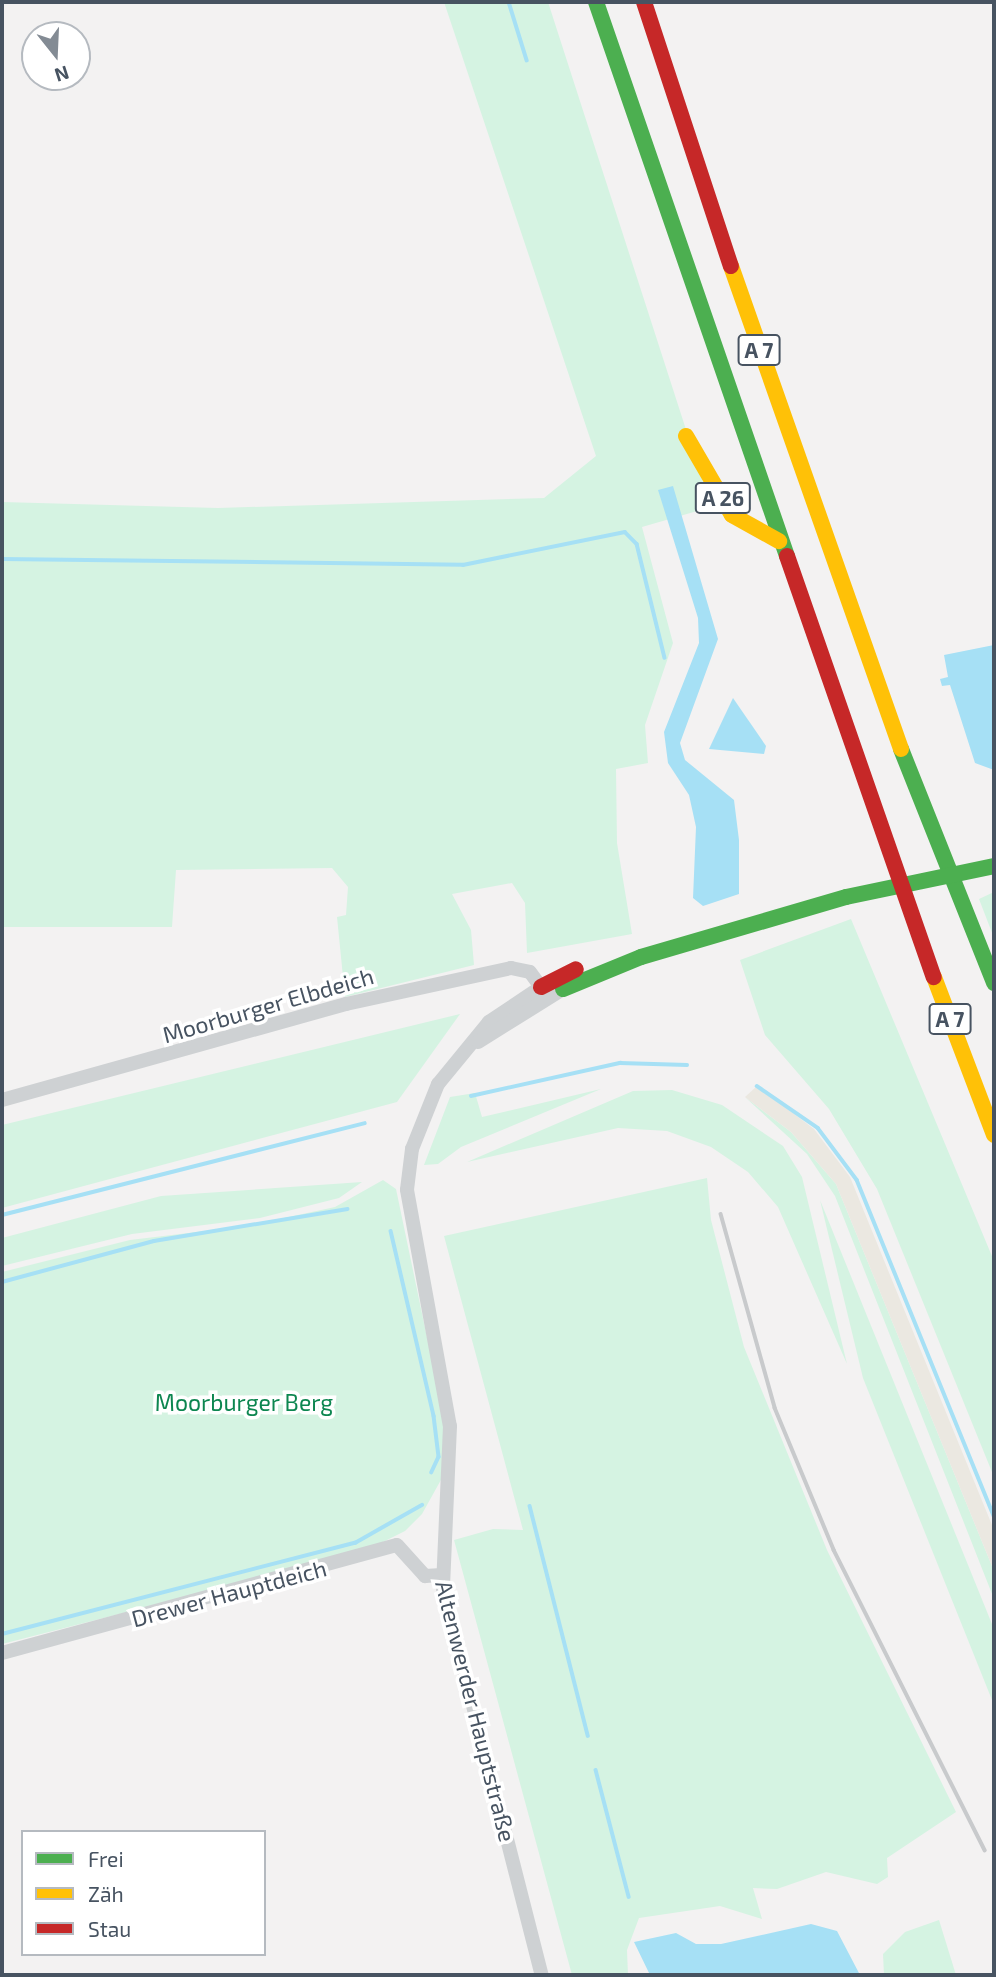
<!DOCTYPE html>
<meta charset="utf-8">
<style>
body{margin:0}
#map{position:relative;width:996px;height:1977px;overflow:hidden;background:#f3f2f2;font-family:"Exo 2",sans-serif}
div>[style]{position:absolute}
.green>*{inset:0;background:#d5f3e2}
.sand>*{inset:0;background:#ebe8e1}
.water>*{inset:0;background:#a6e0f5}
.stream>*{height:3.5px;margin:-1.75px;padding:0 1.75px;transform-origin:1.75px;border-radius:1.75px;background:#a6e0f5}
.street>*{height:14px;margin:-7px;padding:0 7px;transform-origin:7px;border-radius:7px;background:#ced1d3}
.fast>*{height:16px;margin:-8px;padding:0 8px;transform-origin:8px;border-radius:8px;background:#4caf50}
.slow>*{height:16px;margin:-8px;padding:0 8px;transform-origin:8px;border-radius:8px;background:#ffc107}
.jam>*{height:16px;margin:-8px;padding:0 8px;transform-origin:8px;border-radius:8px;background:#c62828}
.rail>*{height:3.5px;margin:-1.75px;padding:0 1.75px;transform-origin:1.75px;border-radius:1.75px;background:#c8cacc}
span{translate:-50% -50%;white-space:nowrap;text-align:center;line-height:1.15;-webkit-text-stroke:7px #fff;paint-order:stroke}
.shield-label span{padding:2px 5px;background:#fff;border:2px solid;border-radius:5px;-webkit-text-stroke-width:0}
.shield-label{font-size:21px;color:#475361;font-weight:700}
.street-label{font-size:23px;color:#475361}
.park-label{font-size:23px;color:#0d8650}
.frame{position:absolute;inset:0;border:4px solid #475361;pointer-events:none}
.legend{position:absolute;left:21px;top:1830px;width:245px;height:126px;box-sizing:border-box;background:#fff;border:2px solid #b5bac0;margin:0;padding:9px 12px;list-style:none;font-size:21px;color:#475361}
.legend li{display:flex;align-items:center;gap:14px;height:35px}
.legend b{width:35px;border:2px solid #b5bac0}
.north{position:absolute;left:21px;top:21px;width:70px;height:70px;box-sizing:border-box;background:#fff;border:2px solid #b5bac0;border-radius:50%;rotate:162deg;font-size:19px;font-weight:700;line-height:28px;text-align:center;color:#475361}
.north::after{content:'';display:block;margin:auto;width:24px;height:32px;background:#838b94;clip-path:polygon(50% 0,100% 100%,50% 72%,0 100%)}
</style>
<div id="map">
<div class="green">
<i style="clip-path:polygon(444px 2px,548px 2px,711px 507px,642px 527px,673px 643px,645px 725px,648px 763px,616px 769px,617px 843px,632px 934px,527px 953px,525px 903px,512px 883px,452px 894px,471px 930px,474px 965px,345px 997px,337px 917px,346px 915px,348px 887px,332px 868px,176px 870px,172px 927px,2px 927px,2px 502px,218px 508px,544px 498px,596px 456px)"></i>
<i style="clip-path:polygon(994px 892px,994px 938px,979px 899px)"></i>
<i style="clip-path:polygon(851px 919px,994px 1261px,994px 1477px,877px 1189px,829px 1109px,765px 1035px,740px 960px)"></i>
<i style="clip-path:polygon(460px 1014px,397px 1102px,2px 1208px,2px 1125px)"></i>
<i style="clip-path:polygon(601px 1089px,461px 1147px,438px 1164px,424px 1165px,450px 1097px,475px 1093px,482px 1117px)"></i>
<i style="clip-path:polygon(672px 1090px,722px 1105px,783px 1146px,802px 1177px,847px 1364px,778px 1207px,748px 1172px,711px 1147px,667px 1131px,618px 1128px,467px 1162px,633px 1091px)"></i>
<i style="clip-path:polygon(745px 1097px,791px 1132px,836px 1184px,994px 1571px,994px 1599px,835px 1196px,807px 1154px)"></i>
<i style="clip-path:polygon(707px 1178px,711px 1220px,744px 1347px,827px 1550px,956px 1812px,887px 1858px,888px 1877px,877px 1884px,826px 1872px,777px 1889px,753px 1888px,762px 1919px,720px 1906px,639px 1918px,627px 1950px,628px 1975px,572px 1975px,454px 1540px,493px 1529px,523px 1530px,444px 1236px)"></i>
<i style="clip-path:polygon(383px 1180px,396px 1189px,448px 1438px,442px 1478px,422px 1514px,405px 1531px,365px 1551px,2px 1644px,2px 1272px,130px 1240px,247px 1226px,335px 1207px)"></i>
<i style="clip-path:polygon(362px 1182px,339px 1198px,260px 1218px,132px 1234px,2px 1266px,2px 1238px,161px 1196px)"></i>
<i style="clip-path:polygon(820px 1200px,994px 1629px,994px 1705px,863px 1378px)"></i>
<i style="clip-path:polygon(939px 1920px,956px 1975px,884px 1975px,883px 1954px,905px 1932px)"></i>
</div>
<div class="sand">
<i style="clip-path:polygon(757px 1086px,814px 1129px,850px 1177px,994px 1530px,994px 1571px,836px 1184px,791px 1132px,745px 1097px)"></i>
</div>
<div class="water">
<i style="clip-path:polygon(673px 486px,718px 639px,680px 743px,685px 760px,734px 800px,739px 840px,739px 894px,703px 906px,693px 898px,696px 827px,689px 795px,668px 763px,664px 732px,699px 643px,698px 618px,658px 490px)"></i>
<i style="clip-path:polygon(994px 645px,994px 770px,975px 763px,950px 685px,942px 686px,940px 679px,948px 677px,944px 655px)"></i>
<i style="clip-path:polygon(733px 698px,766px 746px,764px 754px,709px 749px)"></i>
<i style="clip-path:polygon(811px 1924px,837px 1931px,860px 1975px,650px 1975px,634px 1942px,676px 1933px,696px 1944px,721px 1944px)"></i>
</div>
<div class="stream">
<i style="left:509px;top:2px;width:61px;rotate:72.8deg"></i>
<i style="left:2px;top:559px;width:461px;rotate:0.7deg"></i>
<i style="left:463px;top:565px;width:165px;rotate:-11.5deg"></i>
<i style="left:625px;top:532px;width:17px;rotate:45deg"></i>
<i style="left:637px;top:544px;width:117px;rotate:76.2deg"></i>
<i style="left:757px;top:1086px;width:74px;rotate:34.5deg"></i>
<i style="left:818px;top:1128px;width:65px;rotate:53.1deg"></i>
<i style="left:857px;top:1180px;width:363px;rotate:67.8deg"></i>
<i style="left:471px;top:1096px;width:153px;rotate:-12.5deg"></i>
<i style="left:620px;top:1063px;width:67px;rotate:1.7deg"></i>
<i style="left:2px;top:1215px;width:374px;rotate:-14.2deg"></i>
<i style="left:391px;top:1231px;width:190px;rotate:76.9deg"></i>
<i style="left:434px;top:1416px;width:41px;rotate:83deg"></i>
<i style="left:439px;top:1457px;width:17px;rotate:115deg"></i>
<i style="left:2px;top:1282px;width:157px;rotate:-15.1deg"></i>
<i style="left:154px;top:1241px;width:196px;rotate:-9.4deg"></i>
<i style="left:530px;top:1506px;width:237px;rotate:75.8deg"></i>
<i style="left:2px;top:1634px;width:365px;rotate:-14.5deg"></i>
<i style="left:355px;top:1543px;width:77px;rotate:-29.6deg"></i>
<i style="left:596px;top:1770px;width:131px;rotate:75.4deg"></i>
</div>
<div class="street">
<i style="left:541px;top:987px;width:63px;rotate:146.1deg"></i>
<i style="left:489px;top:1022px;width:80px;rotate:129.4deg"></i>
<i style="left:438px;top:1084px;width:70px;rotate:111.8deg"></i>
<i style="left:412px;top:1149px;width:41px;rotate:97deg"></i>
<i style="left:407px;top:1190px;width:240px;rotate:79.7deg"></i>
<i style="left:450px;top:1426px;width:162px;rotate:92.5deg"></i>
<i style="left:443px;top:1588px;width:399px;rotate:75.7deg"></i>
<i style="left:478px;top:1042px;width:100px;rotate:-31.9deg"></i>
<i style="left:2px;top:1100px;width:357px;rotate:-15.6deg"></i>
<i style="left:346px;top:1004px;width:169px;rotate:-12.3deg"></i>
<i style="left:511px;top:968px;width:19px;rotate:12deg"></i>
<i style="left:530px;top:972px;width:19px;rotate:54deg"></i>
<i style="left:2px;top:1653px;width:409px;rotate:-15.3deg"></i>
<i style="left:397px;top:1545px;width:42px;rotate:47.9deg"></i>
<i style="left:425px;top:1576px;width:17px;rotate:-3deg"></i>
</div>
<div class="fast">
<i style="left:596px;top:2px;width:586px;rotate:70.98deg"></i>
<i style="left:901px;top:749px;width:252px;rotate:68.3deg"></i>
<i style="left:563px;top:989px;width:84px;rotate:-22.3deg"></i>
<i style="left:641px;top:957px;width:214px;rotate:-16.3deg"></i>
<i style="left:846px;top:897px;width:151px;rotate:-11.8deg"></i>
</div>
<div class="slow">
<i style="left:731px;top:266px;width:512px;rotate:70.61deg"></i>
<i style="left:686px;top:436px;width:91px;rotate:59.8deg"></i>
<i style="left:732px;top:515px;width:54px;rotate:29deg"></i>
<i style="left:934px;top:977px;width:169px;rotate:69.2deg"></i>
</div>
<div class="jam">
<i style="left:644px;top:2px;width:278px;rotate:71.8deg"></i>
<i style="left:787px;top:556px;width:446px;rotate:70.8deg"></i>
<i style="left:541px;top:987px;width:39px;rotate:-27deg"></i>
</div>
<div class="rail">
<i style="left:721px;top:1214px;width:201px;rotate:74.4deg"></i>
<i style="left:775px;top:1408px;width:154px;rotate:67.4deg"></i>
<i style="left:834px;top:1550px;width:336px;rotate:63.3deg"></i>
</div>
<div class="shield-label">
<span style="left:759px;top:350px">A 7</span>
<span style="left:723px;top:498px">A 26</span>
<span style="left:950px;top:1019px">A 7</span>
</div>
<div class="street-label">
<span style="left:268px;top:1005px;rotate:-16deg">Moorburger Elbdeich</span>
<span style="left:229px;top:1593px;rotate:-15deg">Drewer Hauptdeich</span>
<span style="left:476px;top:1711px;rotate:76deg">Altenwerder Hauptstraße</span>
</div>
<div class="park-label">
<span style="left:244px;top:1402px">Moorburger Berg</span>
</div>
<div class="frame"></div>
<ul class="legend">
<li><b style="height:9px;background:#4caf50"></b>Frei</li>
<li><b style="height:9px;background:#ffc107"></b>Zäh</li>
<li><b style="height:9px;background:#c62828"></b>Stau</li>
</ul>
<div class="north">N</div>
</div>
